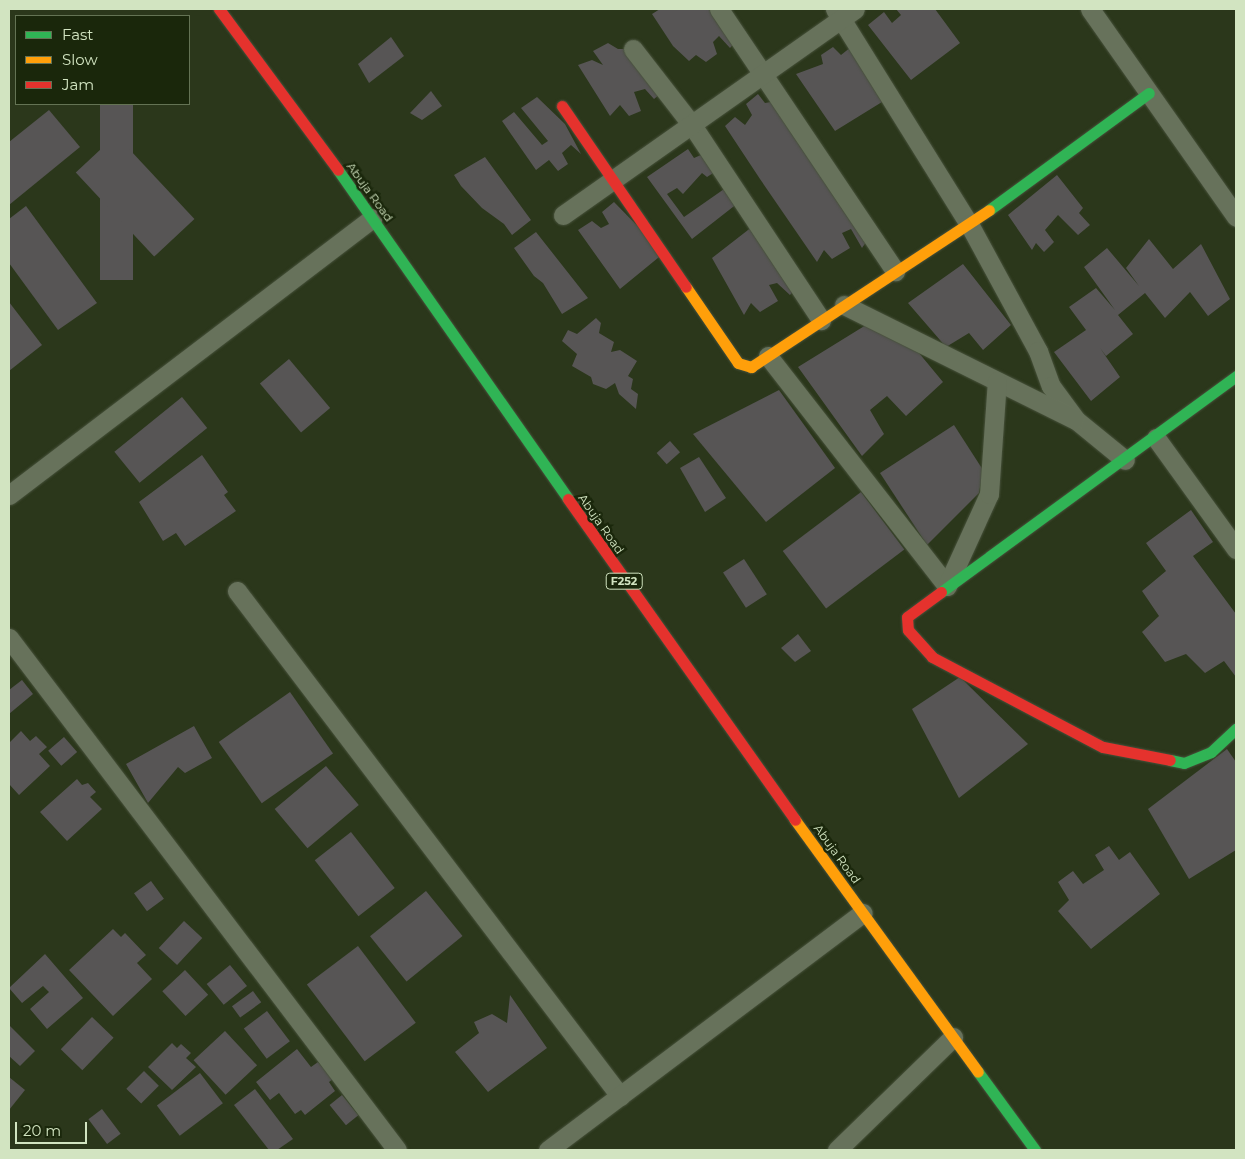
<!DOCTYPE html>
<style>
body{margin:0}
#map{position:relative;width:1245px;height:1159px;overflow:hidden;background:#2b371b;font-family:Montserrat,sans-serif}
div>[style]{position:absolute}
.building>*{inset:0;background:#575555;transform-origin:0 0}
.roads{filter:drop-shadow(0 0 1px #47513b) drop-shadow(0 0 1px #47513b)}
.street>*{height:19px;margin:-9.5px;padding:0 9.5px;transform-origin:9.5px;border-radius:9.5px;background:#67725b}
.fast>*{height:11px;margin:-5.5px;padding:0 5.5px;transform-origin:5.5px;border-radius:5.5px;background:#30b455}
.slow>*{height:11px;margin:-5.5px;padding:0 5.5px;transform-origin:5.5px;border-radius:5.5px;background:#ff9f0a}
.jam>*{height:11px;margin:-5.5px;padding:0 5.5px;transform-origin:5.5px;border-radius:5.5px;background:#e5322d}
span{translate:-50% -50%;white-space:nowrap;text-align:center;line-height:1.15;-webkit-text-stroke:5px #1a270b;paint-order:stroke}
.shield-label span{padding:1px 4px;background:#1a270b;border:1px solid;border-radius:4px;-webkit-text-stroke-width:0}
.shield-label{font-size:11px;color:#d2e4c1;font-weight:700}
.street-label{font-size:12px;color:#d2e4c1}
.frame{position:absolute;inset:0;border:10px solid #d2e4c1;pointer-events:none}
.legend{position:absolute;left:15px;top:15px;width:175px;height:90px;box-sizing:border-box;background:#1a270b;border:1px solid #647354;margin:0;padding:6px 9px;list-style:none;font-size:15px;color:#d2e4c1}
.legend li{display:flex;align-items:center;gap:10px;height:25px}
.legend b{width:25px;border:1px solid #647354}
.scale{position:absolute;left:15px;top:1122px;width:72px;height:22px;box-sizing:border-box;border:2px solid #d2e4c1;border-top:0;padding-left:6px;font-size:15px;line-height:18px;white-space:nowrap;color:#d2e4c1;-webkit-text-stroke:4px #1a270b;paint-order:stroke}
</style>
<div id="map">
<div class="building">
<i style="clip-path:polygon(660px 9px,723px 9px,742px 34px,730px 48px,719px 36px,713px 42px,717px 54px,706px 62px,696px 55px,689px 61px,673px 46px,652px 14px)"></i>
<i style="clip-path:polygon(896px 9px,935px 9px,960px 43px,911px 80px,868px 25px,884px 12px,892px 23px,901px 15px)"></i>
<i style="clip-path:polygon(391px 37px,404px 56px,369px 83px,358px 64px)"></i>
<i style="clip-path:polygon(608px 43px,618px 49px,633px 49px,665px 90px,654px 99px,645px 89px,634px 92px,641px 111px,629px 116px,620px 105px,610px 116px,578px 65px,592px 60px,603px 65px,593px 51px)"></i>
<i style="clip-path:polygon(833px 47px,841px 55px,851px 47px,882px 102px,835px 131px,796px 74px,823px 64px,821px 55px)"></i>
<i style="clip-path:polygon(431px 91px,442px 106px,422px 120px,410px 113px)"></i>
<i style="clip-path:polygon(758px 94px,765px 103px,782px 100px,875px 229px,862px 248px,851px 229px,842px 233px,850px 248px,832px 259px,824px 250px,817px 262px,760px 179px,725px 126px,735px 117px,745px 125px,752px 115px,746px 104px)"></i>
<i style="clip-path:polygon(537px 97px,565px 124px,581px 154px,571px 145px,562px 153px,568px 164px,558px 171px,549px 160px,536px 170px,502px 121px,514px 112px,542px 145px,548px 141px,521px 108px)"></i>
<i style="left:100px;top:104px;width:33px;height:176px"></i>
<i style="clip-path:polygon(49px 110px,80px 147px,9px 205px,9px 142px)"></i>
<i style="left:116px;top:135px;width:115px;height:55px;rotate:47deg"></i>
<i style="clip-path:polygon(688px 149px,694px 158px,710px 151px,721px 168px,707px 177px,702px 173px,683px 194px,677px 188px,667px 194px,684px 217px,727px 187px,738px 203px,692px 239px,647px 177px)"></i>
<i style="clip-path:polygon(485px 157px,531px 220px,512px 235px,504px 224px,482px 208px,461px 186px,454px 175px)"></i>
<i style="clip-path:polygon(1057px 175px,1083px 208px,1079px 213px,1090px 225px,1078px 235px,1058px 215px,1045px 230px,1054px 242px,1044px 252px,1036px 243px,1032px 250px,1008px 215px)"></i>
<i style="clip-path:polygon(614px 202px,664px 253px,620px 289px,578px 230px,592px 221px,601px 228px,609px 224px,602px 212px)"></i>
<i style="clip-path:polygon(26px 206px,97px 303px,58px 330px,9px 263px,9px 219px)"></i>
<i style="clip-path:polygon(757px 223px,798px 285px,790px 295px,777px 283px,769px 285px,778px 301px,760px 312px,751px 303px,744px 315px,712px 258px)"></i>
<i style="clip-path:polygon(536px 232px,588px 298px,562px 314px,543px 283px,534px 276px,514px 248px)"></i>
<i style="clip-path:polygon(1149px 239px,1173px 269px,1201px 244px,1230px 299px,1208px 316px,1190px 292px,1165px 318px,1145px 293px,1118px 315px,1133px 334px,1106px 356px,1100px 348px,1120px 377px,1091px 401px,1054px 352px,1086px 330px,1069px 307px,1096px 288px,1115px 310px,1084px 267px,1107px 248px,1139px 286px,1126px 268px)"></i>
<i style="clip-path:polygon(963px 264px,1011px 325px,983px 350px,969px 333px,946px 347px,908px 303px)"></i>
<i style="clip-path:polygon(9px 302px,42px 345px,9px 371px)"></i>
<i style="clip-path:polygon(596px 318px,601px 323px,599px 333px,614px 342px,611px 352px,620px 350px,637px 361px,628px 376px,633px 379px,631px 389px,638px 394px,636px 409px,619px 394px,615px 383px,606px 389px,593px 384px,591px 377px,572px 366px,577px 354px,562px 341px,568px 330px,577px 334px)"></i>
<i style="clip-path:polygon(866px 325px,914px 347px,943px 382px,906px 416px,887px 396px,870px 410px,884px 434px,862px 456px,798px 367px)"></i>
<i style="left:289px;top:359px;width:64px;height:38px;rotate:50deg"></i>
<i style="clip-path:polygon(779px 390px,835px 468px,766px 522px,693px 434px)"></i>
<i style="left:182px;top:397px;width:40px;height:87px;rotate:51deg"></i>
<i style="clip-path:polygon(954px 425px,983px 470px,979px 493px,927px 545px,880px 473px)"></i>
<i style="left:670px;top:441px;width:15px;height:18px;rotate:48deg"></i>
<i style="clip-path:polygon(202px 455px,228px 492px,224px 495px,236px 511px,185px 546px,176px 533px,163px 541px,139px 502px)"></i>
<i style="clip-path:polygon(699px 457px,726px 498px,705px 512px,680px 468px)"></i>
<i style="left:861px;top:492px;width:72px;height:98px;rotate:53deg"></i>
<i style="clip-path:polygon(1191px 510px,1213px 542px,1193px 556px,1236px 614px,1236px 677px,1224px 661px,1205px 673px,1186px 654px,1165px 662px,1142px 632px,1159px 616px,1142px 591px,1166px 571px,1146px 543px)"></i>
<i style="left:744px;top:559px;width:42px;height:25px;rotate:57deg"></i>
<i style="clip-path:polygon(798px 634px,811px 651px,795px 662px,781px 648px)"></i>
<i style="clip-path:polygon(960px 677px,1028px 744px,959px 798px,912px 709px)"></i>
<i style="clip-path:polygon(22px 680px,33px 694px,9px 714px,9px 690px)"></i>
<i style="left:290px;top:692px;width:75px;height:87px;rotate:55deg"></i>
<i style="clip-path:polygon(194px 726px,212px 758px,185px 773px,178px 767px,148px 803px,126px 764px)"></i>
<i style="clip-path:polygon(21px 731px,30px 741px,36px 736px,47px 747px,39px 754px,50px 766px,19px 795px,9px 784px,9px 743px)"></i>
<i style="left:64px;top:737px;width:20px;height:21px;rotate:49deg"></i>
<i style="clip-path:polygon(1227px 749px,1236px 762px,1236px 850px,1189px 879px,1148px 809px)"></i>
<i style="left:326px;top:766px;width:51px;height:67px;rotate:50deg"></i>
<i style="clip-path:polygon(77px 779px,82px 785px,88px 783px,96px 792px,90px 797px,102px 809px,67px 841px,40px 812px)"></i>
<i style="left:351px;top:832px;width:71px;height:46px;rotate:52deg"></i>
<i style="clip-path:polygon(1109px 846px,1119px 860px,1130px 852px,1160px 894px,1091px 949px,1058px 911px,1069px 900px,1058px 882px,1073px 871px,1083px 884px,1104px 870px,1095px 855px)"></i>
<i style="left:151px;top:881px;width:22px;height:21px;rotate:54deg"></i>
<i style="left:426px;top:891px;width:58px;height:72px;rotate:51deg"></i>
<i style="left:184px;top:921px;width:25px;height:37px;rotate:43deg"></i>
<i style="clip-path:polygon(113px 929px,121px 937px,125px 933px,146px 955px,137px 963px,152px 979px,113px 1016px,69px 970px)"></i>
<i style="left:358px;top:946px;width:96px;height:64px;rotate:53deg"></i>
<i style="clip-path:polygon(45px 954px,83px 998px,47px 1029px,30px 1009px,49px 992px,43px 986px,22px 1003px,9px 988px)"></i>
<i style="left:230px;top:965px;width:27px;height:30px;rotate:51deg"></i>
<i style="left:185px;top:970px;width:34px;height:31px;rotate:47deg"></i>
<i style="left:253px;top:991px;width:14px;height:26px;rotate:54deg"></i>
<i style="clip-path:polygon(510px 995px,547px 1048px,488px 1092px,455px 1052px,479px 1033px,474px 1022px,492px 1014px,507px 1023px)"></i>
<i style="left:267px;top:1011px;width:38px;height:29px;rotate:53deg"></i>
<i style="left:92px;top:1017px;width:30px;height:45px;rotate:44deg"></i>
<i style="clip-path:polygon(10px 1026px,35px 1051px,20px 1066px,9px 1056px)"></i>
<i style="left:225px;top:1031px;width:47px;height:43px;rotate:47deg"></i>
<i style="clip-path:polygon(172px 1043px,177px 1048px,181px 1044px,191px 1053px,186px 1058px,196px 1067px,172px 1090px,148px 1067px)"></i>
<i style="clip-path:polygon(297px 1049px,311px 1067px,318px 1062px,333px 1079px,329px 1082px,335px 1091px,305px 1115px,301px 1110px,295px 1114px,279px 1093px,270px 1100px,256px 1082px)"></i>
<i style="left:144px;top:1071px;width:21px;height:25px;rotate:45deg"></i>
<i style="left:200px;top:1073px;width:38px;height:54px;rotate:53deg"></i>
<i style="clip-path:polygon(9px 1077px,25px 1090px,9px 1110px)"></i>
<i style="clip-path:polygon(255px 1089px,293px 1139px,277px 1150px,269px 1150px,234px 1105px)"></i>
<i style="left:342px;top:1095px;width:26px;height:16px;rotate:51deg"></i>
<i style="left:102px;top:1109px;width:31px;height:17px;rotate:53deg"></i>
</div>
<div class="roads">
<div class="street">
<i style="left:719px;top:9px;width:316px;rotate:56.1deg"></i>
<i style="left:835px;top:9px;width:253px;rotate:58.1deg"></i>
<i style="left:969px;top:224px;width:145px;rotate:61.5deg"></i>
<i style="left:1038px;top:351px;width:37px;rotate:70deg"></i>
<i style="left:1051px;top:386px;width:42px;rotate:53.7deg"></i>
<i style="left:1076px;top:420px;width:63px;rotate:39.2deg"></i>
<i style="left:1090px;top:9px;width:254px;rotate:54.9deg"></i>
<i style="left:633px;top:49px;width:96px;rotate:52.2deg"></i>
<i style="left:692px;top:125px;width:234px;rotate:56.5deg"></i>
<i style="left:563px;top:215px;width:357px;rotate:-35.2deg"></i>
<i style="left:844px;top:305px;width:257px;rotate:26.4deg"></i>
<i style="left:768px;top:356px;width:291px;rotate:52.1deg"></i>
<i style="left:947px;top:586px;width:101px;rotate:-65.5deg"></i>
<i style="left:989px;top:494px;width:113px;rotate:-86deg"></i>
<i style="left:1156px;top:438px;width:137px;rotate:54.2deg"></i>
<i style="left:9px;top:495px;width:457px;rotate:-37.3deg"></i>
<i style="left:237px;top:591px;width:634px;rotate:52.82deg"></i>
<i style="left:9px;top:638px;width:642px;rotate:52.84deg"></i>
<i style="left:548px;top:1150px;width:394px;rotate:-37deg"></i>
<i style="left:837px;top:1150px;width:162px;rotate:-44.2deg"></i>
</div>
<div class="fast">
<i style="left:338px;top:170px;width:401px;rotate:55deg"></i>
<i style="left:989px;top:210px;width:198px;rotate:-36.2deg"></i>
<i style="left:941px;top:592px;width:366px;rotate:-36.2deg"></i>
<i style="left:1170px;top:760px;width:14px;rotate:12deg"></i>
<i style="left:1184px;top:763px;width:29px;rotate:-22deg"></i>
<i style="left:1211px;top:752px;width:34px;rotate:-43deg"></i>
<i style="left:978px;top:1072px;width:97px;rotate:53.8deg"></i>
</div>
<div class="slow">
<i style="left:686px;top:287px;width:92px;rotate:55.6deg"></i>
<i style="left:738px;top:363px;width:14px;rotate:17deg"></i>
<i style="left:751px;top:367px;width:285px;rotate:-33.4deg"></i>
<i style="left:795px;top:820px;width:311px;rotate:54deg"></i>
</div>
<div class="jam">
<i style="left:219px;top:9px;width:200px;rotate:53.5deg"></i>
<i style="left:562px;top:106px;width:219px;rotate:55.6deg"></i>
<i style="left:568px;top:499px;width:393px;rotate:54.7deg"></i>
<i style="left:941px;top:592px;width:42px;rotate:143.7deg"></i>
<i style="left:907px;top:617px;width:13px;rotate:86deg"></i>
<i style="left:908px;top:630px;width:36px;rotate:48deg"></i>
<i style="left:932px;top:657px;width:193px;rotate:27.8deg"></i>
<i style="left:1103px;top:747px;width:68px;rotate:11deg"></i>
</div>
</div>
<div class="shield-label">
<span style="left:624px;top:581px">F252</span>
</div>
<div class="street-label">
<span style="left:370px;top:192px;rotate:54deg">Abuja Road</span>
<span style="left:601px;top:524px;rotate:55deg">Abuja Road</span>
<span style="left:837px;top:854px;rotate:54deg">Abuja Road</span>
</div>
<div class="frame"></div>
<ul class="legend">
<li><b style="height:6px;background:#30b455"></b>Fast</li>
<li><b style="height:6px;background:#ff9f0a"></b>Slow</li>
<li><b style="height:6px;background:#e5322d"></b>Jam</li>
</ul>
<div class="scale">20 m</div>
</div>
